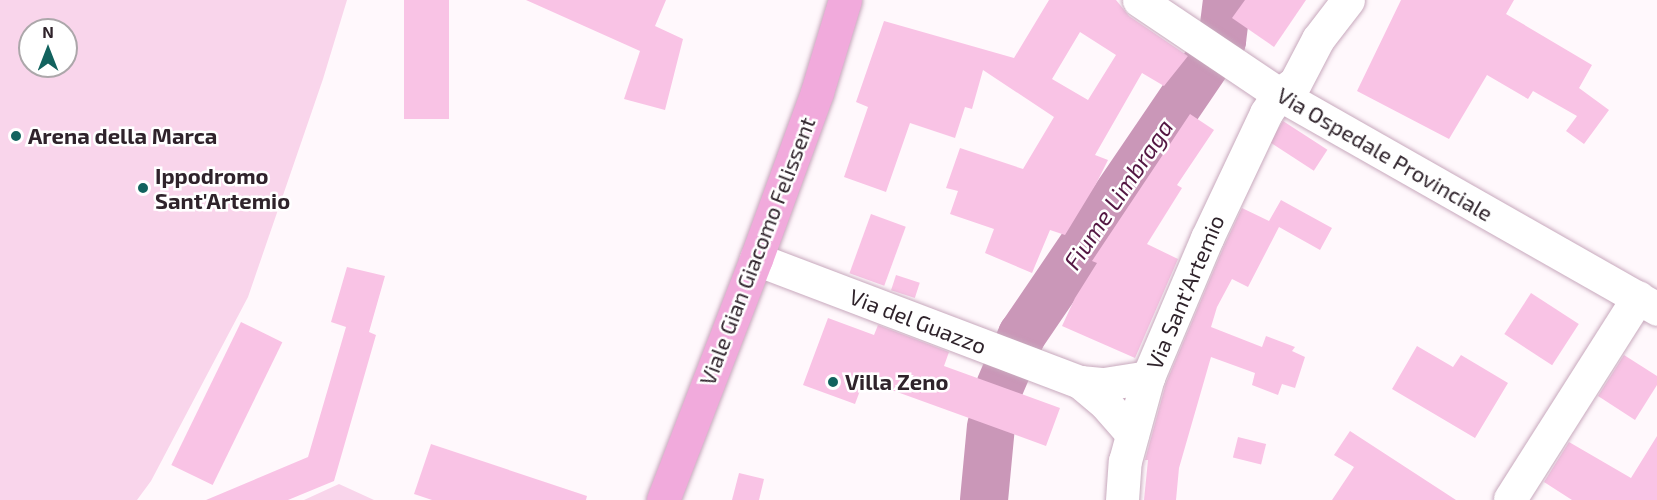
<!DOCTYPE html>
<style>
body{margin:0}
#map{position:relative;width:1657px;height:500px;overflow:hidden;background:#fff8fc;font-family:"Exo 2",sans-serif}
div>[style]{position:absolute}
.green>*{inset:0;background:#f9d5eb}
.river>*{height:48px;margin:-24px;padding:0 24px;transform-origin:24px;border-radius:24px;background:#ca97b8}
.building>*{inset:0;background:#f9c3e5;transform-origin:0 0}
.roads{filter:drop-shadow(0 0 2px #c8a9bd) drop-shadow(0 0 2px #c8a9bd)}
.minor>*{height:33px;margin:-16.5px;padding:0 16.5px;transform-origin:16.5px;border-radius:16.5px;background:#fff}
.major>*{height:33px;margin:-16.5px;padding:0 16.5px;transform-origin:16.5px;border-radius:16.5px;background:#f1aadc}
.dots>*{width:16px;height:16px;translate:-50% -50%;box-sizing:border-box;border:3px solid #fff;border-radius:50%}
span{translate:-50% -50%;white-space:nowrap;text-align:center;line-height:1.15;-webkit-text-stroke:5px #fff;paint-order:stroke}
.poi-label{font-size:22px;color:#2f232b;font-weight:700}
.left{translate:0 -50%;text-align:left}
.street-label{font-size:22px;color:#2f232b}
.water-label{font-size:24px;color:#541743;font-style:italic}
.north{position:absolute;left:18px;top:18px;width:60px;height:60px;box-sizing:border-box;background:#fff;border:2px solid #aca7aa;border-radius:50%;rotate:0deg;font-size:16px;font-weight:700;line-height:24px;text-align:center;color:#2f232b}
.north::after{content:'';display:block;margin:auto;width:21px;height:27px;background:#12625e;clip-path:polygon(50% 0,100% 100%,50% 72%,0 100%)}
</style>
<div id="map">
<div class="green">
<i style="clip-path:polygon(evenodd,0 0,347px 0,323px 79px,248px 297px,151px 481px,137px 500px,0 500px,0 0,30px 30px,66px 30px,66px 66px,30px 66px,30px 30px)"></i>
<i style="clip-path:polygon(339px 484px,374px 500px,303px 500px,304px 500px)"></i>
</div>
<div class="river">
<i style="left:1000px;top:386px;width:56px;rotate:-66.7deg"></i>
<i style="left:1022px;top:335px;width:356px;rotate:-55.8deg"></i>
<i style="left:1222px;top:41px;width:41px;rotate:-83deg"></i>
<i style="left:984px;top:500px;width:74px;rotate:-84.6deg"></i>
</div>
<div class="building">
<i style="left:404px;top:0;width:45px;height:119px"></i>
<i style="clip-path:polygon(526px 0,666px 0,655px 26px,683px 39px,665px 110px,624px 99px,640px 51px)"></i>
<i style="clip-path:polygon(evenodd,1049px 0,1116px 0,1129px 16px,1188px 56px,1164px 86px,1142px 73px,1095px 155px,1108px 160px,1096px 184px,1065px 235px,1050px 230px,1032px 273px,985px 253px,994px 229px,950px 214px,958px 191px,946px 188px,960px 148px,1023px 169px,1054px 117px,983px 70px,972px 109px,965px 107px,955px 138px,910px 123px,886px 192px,844px 177px,868px 107px,856px 102px,884px 21px,1014px 58px,1049px 0,1080px 32px,1116px 55px,1088px 100px,1052px 79px,1080px 32px)"></i>
<i style="clip-path:polygon(1245px 0,1306px 0,1274px 47px,1232px 18px)"></i>
<i style="clip-path:polygon(1401px 0,1514px 0,1506px 14px,1592px 65px,1579px 88px,1609px 110px,1584px 144px,1566px 131px,1577px 116px,1533px 91px,1528px 99px,1487px 75px,1449px 139px,1357px 91px)"></i>
<i style="clip-path:polygon(1190px 114px,1214px 130px,1177px 185px,1182px 188px,1147px 244px,1178px 259px,1135px 358px,1062px 326px,1075px 298px,1097px 263px,1092px 261px)"></i>
<i style="left:1283px;top:121px;width:53px;height:25px;rotate:33deg"></i>
<i style="clip-path:polygon(1281px 200px,1332px 228px,1320px 250px,1279px 227px,1248px 287px,1232px 279px,1217px 307px,1211px 327px,1262px 347px,1266px 336px,1295px 347px,1292px 351px,1305px 357px,1295px 388px,1282px 384px,1278px 395px,1252px 385px,1255px 373px,1211px 357px,1179px 468px,1176px 500px,1144px 500px,1148px 460px,1145px 460px,1166px 383px,1224px 246px,1242px 208px,1269px 221px)"></i>
<i style="left:871px;top:214px;width:37px;height:63px;rotate:20deg"></i>
<i style="clip-path:polygon(347px 267px,385px 276px,369px 332px,376px 335px,334px 481px,288px 500px,206px 500px,308px 457px,346px 327px,331px 322px)"></i>
<i style="left:896px;top:275px;width:25px;height:16px;rotate:18deg"></i>
<i style="left:1531px;top:293px;width:57px;height:49px;rotate:33deg"></i>
<i style="clip-path:polygon(828px 318px,874px 335px,878px 325px,949px 352px,944px 366px,1060px 408px,1046px 446px,864px 380px,855px 404px,803px 385px)"></i>
<i style="left:241px;top:322px;width:46px;height:159px;rotate:26deg"></i>
<i style="clip-path:polygon(1417px 346px,1453px 367px,1461px 355px,1508px 383px,1475px 438px,1392px 389px)"></i>
<i style="clip-path:polygon(1624px 355px,1657px 376px,1657px 385px,1635px 420px,1598px 396px)"></i>
<i style="clip-path:polygon(1350px 431px,1456px 500px,1332px 500px,1354px 467px,1334px 455px)"></i>
<i style="clip-path:polygon(1657px 436px,1657px 500px,1572px 500px,1544px 482px,1569px 442px,1631px 478px)"></i>
<i style="left:1238px;top:437px;width:29px;height:21px;rotate:14deg"></i>
<i style="clip-path:polygon(431px 444px,587px 496px,586px 500px,432px 500px,414px 494px)"></i>
<i style="clip-path:polygon(739px 473px,764px 479px,759px 500px,732px 500px)"></i>
</div>
<div class="roads">
<div class="minor">
<i style="left:1139px;top:0;width:169px;rotate:33.9deg"></i>
<i style="left:1279px;top:94px;width:435px;rotate:29.6deg"></i>
<i style="left:756px;top:259px;width:347px;rotate:20.8deg"></i>
<i style="left:1132px;top:434px;width:41px;rotate:-131.1deg"></i>
<i style="left:1105px;top:403px;width:33px;rotate:-140deg"></i>
<i style="left:1080px;top:382px;width:24px;rotate:5deg"></i>
<i style="left:1104px;top:384px;width:45px;rotate:-9deg"></i>
<i style="left:1510px;top:499px;width:239px;rotate:-57.6deg"></i>
<i style="left:1122px;top:500px;width:39px;rotate:-86deg"></i>
<i style="left:1125px;top:461px;width:87px;rotate:-74.7deg"></i>
<i style="left:1148px;top:377px;width:151px;rotate:-67deg"></i>
<i style="left:1207px;top:238px;width:138px;rotate:-64.7deg"></i>
<i style="left:1266px;top:113px;width:23px;rotate:-56deg"></i>
<i style="left:1279px;top:94px;width:19px;rotate:-35deg"></i>
<i style="left:1295px;top:83px;width:50px;rotate:-62.4deg"></i>
<i style="left:1318px;top:39px;width:49px;rotate:-52.4deg"></i>
</div>
<div class="major">
<i style="left:663px;top:500px;width:258px;rotate:-68.9deg"></i>
<i style="left:756px;top:259px;width:178px;rotate:-69.9deg"></i>
<i style="left:817px;top:92px;width:96px;rotate:-73.1deg"></i>
</div>
</div>
<div class="dots">
<i style="left:16px;top:136px;background:#12625e"></i>
<i style="left:143px;top:188px;background:#12625e"></i>
<i style="left:833px;top:382px;background:#12625e"></i>
</div>
<div class="poi-label">
<span class="left" style="left:28px;top:136px">Arena della Marca</span>
<span class="left" style="left:155px;top:188px">Ippodromo<br>Sant'Artemio</span>
<span class="left" style="left:845px;top:382px">Villa Zeno</span>
</div>
<div class="street-label">
<span style="left:1385px;top:154px;rotate:30deg">Via Ospedale Provinciale</span>
<span style="left:757px;top:251px;rotate:-69deg">Viale Gian Giacomo Felissent</span>
<span style="left:1185px;top:292px;rotate:-67deg">Via Sant'Artemio</span>
<span style="left:918px;top:321px;rotate:21deg">Via del Guazzo</span>
</div>
<div class="water-label">
<span style="left:1118px;top:194px;rotate:-56deg">Fiume Limbraga</span>
</div>
<div class="north">N</div>
</div>
